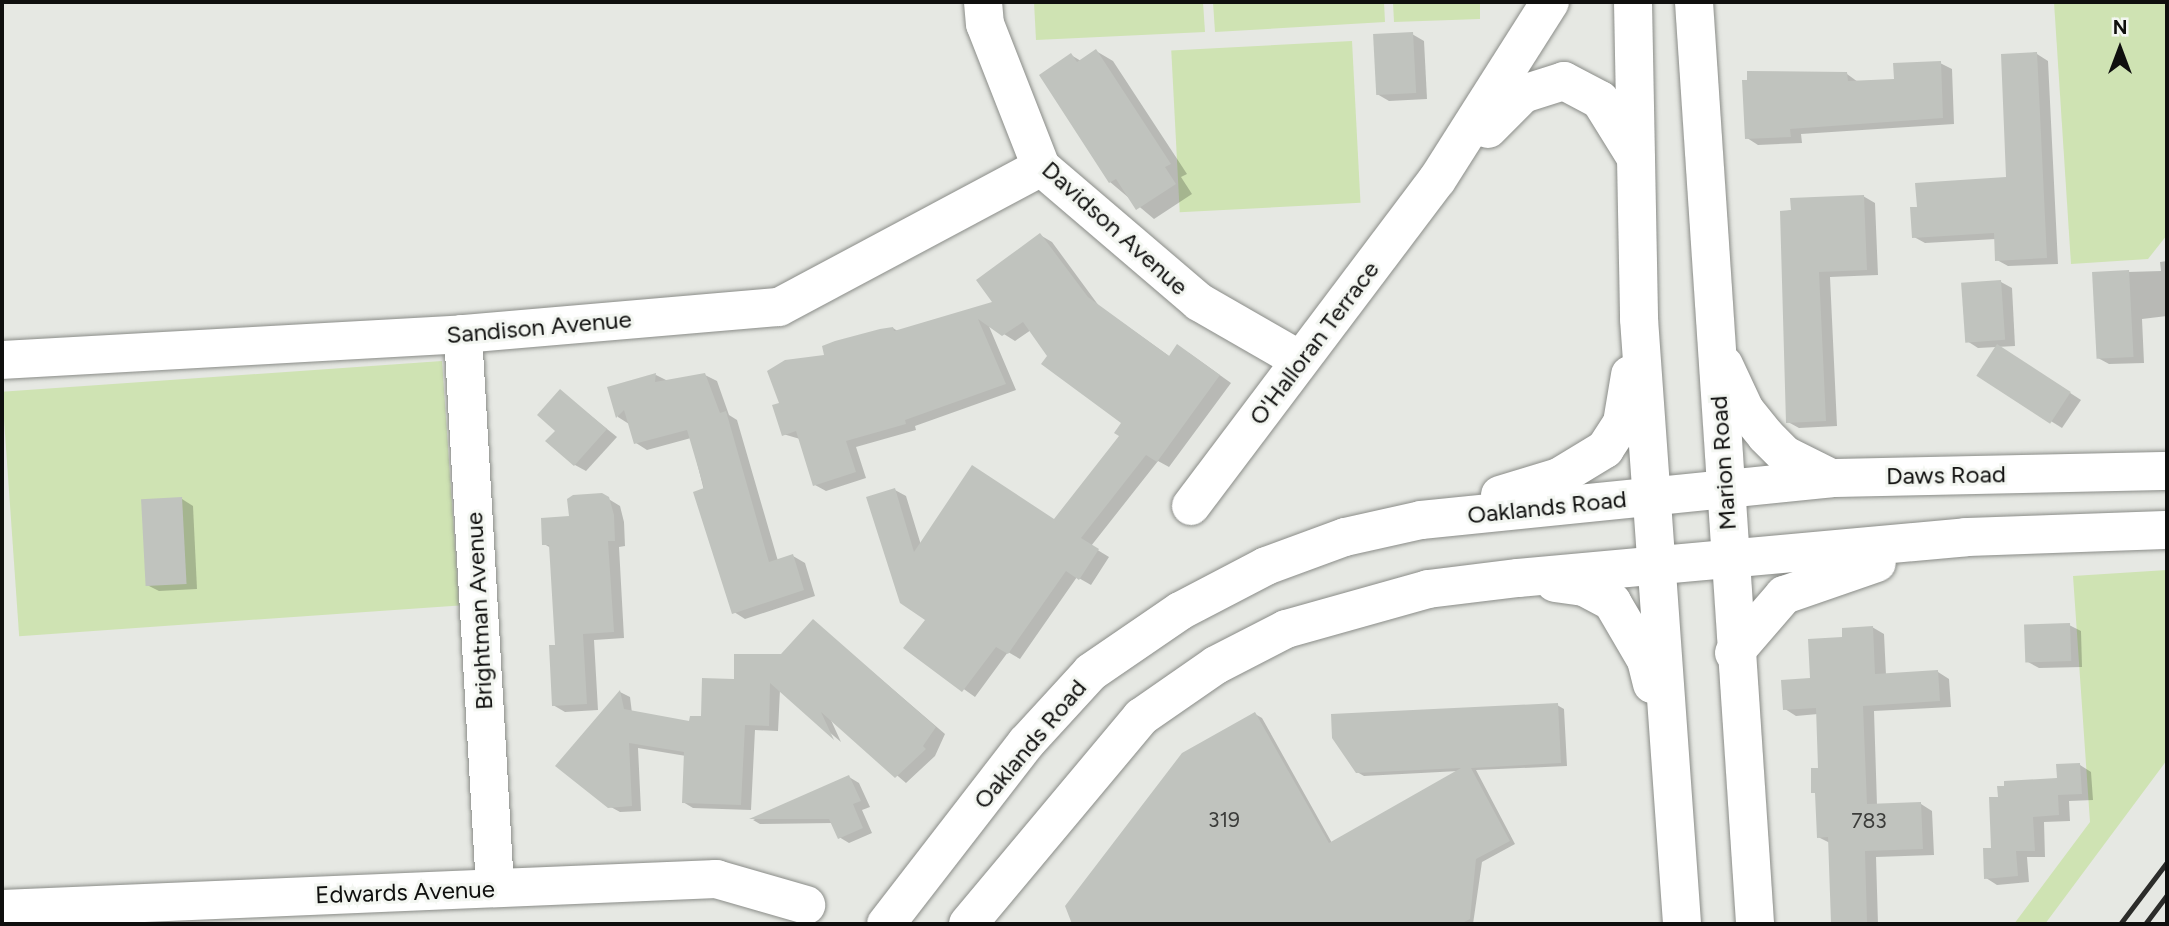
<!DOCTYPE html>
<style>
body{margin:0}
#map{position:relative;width:2169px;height:926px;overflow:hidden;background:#e6e8e3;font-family:Figtree,sans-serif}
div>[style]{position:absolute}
.green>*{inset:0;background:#cfe3b3;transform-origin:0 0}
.shadow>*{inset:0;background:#0003}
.building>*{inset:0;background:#c0c3be;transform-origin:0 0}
.roads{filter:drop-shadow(0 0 2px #8a8c88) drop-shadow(0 0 2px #8a8c88)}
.minor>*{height:38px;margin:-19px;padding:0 19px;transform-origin:19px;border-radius:19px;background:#fff}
.major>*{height:38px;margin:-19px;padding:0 19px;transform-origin:19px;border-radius:19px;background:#fff}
.rail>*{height:5px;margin:-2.5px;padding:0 2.5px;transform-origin:2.5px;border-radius:2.5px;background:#2c2c2a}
span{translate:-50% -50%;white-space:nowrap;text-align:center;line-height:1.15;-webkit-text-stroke:6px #f3f6f1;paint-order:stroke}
.number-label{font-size:21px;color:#3b3c3a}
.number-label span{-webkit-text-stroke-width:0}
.street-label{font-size:24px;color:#0f0f0e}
.frame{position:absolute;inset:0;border:4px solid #0f0f0e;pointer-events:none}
.north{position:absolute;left:2085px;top:14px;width:70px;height:70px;-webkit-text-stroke:5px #f3f6f1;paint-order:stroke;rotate:0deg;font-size:19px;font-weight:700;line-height:28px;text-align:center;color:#0f0f0e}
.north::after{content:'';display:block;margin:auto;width:24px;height:32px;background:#0f0f0e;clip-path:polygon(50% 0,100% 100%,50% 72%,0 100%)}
</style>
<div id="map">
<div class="green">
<i style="clip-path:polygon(1034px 2px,1203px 2px,1205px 32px,1036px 40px)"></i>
<i style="clip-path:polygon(1213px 2px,1384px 2px,1385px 22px,1215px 32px)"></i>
<i style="clip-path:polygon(1393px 2px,1480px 2px,1480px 19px,1394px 22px)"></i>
<i style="clip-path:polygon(2054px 2px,2167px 2px,2167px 235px,2148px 259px,2071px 264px)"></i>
<i style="left:1352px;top:41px;width:162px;height:181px;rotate:87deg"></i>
<i style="left:442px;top:361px;width:245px;height:441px;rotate:86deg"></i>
<i style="clip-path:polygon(2167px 570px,2167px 760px,2045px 924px,2014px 924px,2090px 822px,2073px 576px)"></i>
</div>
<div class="shadow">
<i style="clip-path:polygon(1412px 34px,1424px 41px,1427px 99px,1389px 101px,1377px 94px)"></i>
<i style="clip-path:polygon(1096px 51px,1113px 61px,1187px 174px,1181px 177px,1192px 194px,1154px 219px,1110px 182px,1071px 55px,1081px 61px)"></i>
<i style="clip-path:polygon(2037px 54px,2048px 61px,2058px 264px,2008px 266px,1997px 260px,1996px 239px,1925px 243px,1914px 237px,2008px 179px)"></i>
<i style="clip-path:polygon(1940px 63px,1952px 69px,1954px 124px,1801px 134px,1802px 143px,1758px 145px,1747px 138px,1847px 74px,1858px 82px,1896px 80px)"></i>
<i style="clip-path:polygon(1863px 196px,1875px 203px,1878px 275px,1830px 277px,1837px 426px,1799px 428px,1788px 422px,1782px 212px)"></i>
<i style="clip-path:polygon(1040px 235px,1052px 242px,1099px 306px,1169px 356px,1189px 353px,1231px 383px,1169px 467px,1158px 461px,1091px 546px,1109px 557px,1091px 585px,1077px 577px,1020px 659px,1008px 652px,975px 697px,906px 648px,927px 619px,895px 490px,906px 496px,921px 545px,1054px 521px,1121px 435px,1123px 422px,1049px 356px,1031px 330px,1015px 341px,988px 324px,1016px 390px,915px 426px,916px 430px,856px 447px,866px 478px,826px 491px,815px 485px,800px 439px,783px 434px,781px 404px,827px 356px,893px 328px,899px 332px,995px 303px)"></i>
<i style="clip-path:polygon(2167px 261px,2167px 316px,2142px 319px,2144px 363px,2109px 364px,2098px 358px,2094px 273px,2161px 271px,2160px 262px)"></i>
<i style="clip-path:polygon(2001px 282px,2012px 288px,2015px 346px,1978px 348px,1967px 341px)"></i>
<i style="clip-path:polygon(2009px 353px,2081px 400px,2062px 428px,1979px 376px)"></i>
<i style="clip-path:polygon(656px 375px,668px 381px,705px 375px,717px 381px,729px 415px,737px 420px,778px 561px,793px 556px,805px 563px,815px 596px,745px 619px,734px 612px,691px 438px,647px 450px,636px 443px,629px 424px,618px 417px,609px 388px)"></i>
<i style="clip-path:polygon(560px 391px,617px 437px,586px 471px,575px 465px,557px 430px)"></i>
<i style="clip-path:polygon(602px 495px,620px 506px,624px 522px,625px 546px,619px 547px,624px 638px,594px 640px,598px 710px,565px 712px,553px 705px,557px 647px,551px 548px,544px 544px)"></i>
<i style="clip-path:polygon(182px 499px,193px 506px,197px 589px,159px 591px,147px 585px)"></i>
<i style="clip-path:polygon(813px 621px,945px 734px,935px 756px,906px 783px,830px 718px,841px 742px,780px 690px,778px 731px,755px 730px,751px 810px,693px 808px,683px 802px,686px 756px,638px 748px,641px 811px,620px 812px,609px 806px,620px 692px,630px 697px,632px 713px,690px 723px,703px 718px,736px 681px,781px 656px)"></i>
<i style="clip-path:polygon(2069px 625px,2081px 631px,2082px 667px,2039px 668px,2028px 662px)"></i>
<i style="clip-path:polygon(1872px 627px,1884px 634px,1886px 675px,1938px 672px,1949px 679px,1951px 707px,1874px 711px,1877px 805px,1921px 804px,1932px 811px,1934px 855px,1876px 857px,1878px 924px,1837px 924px,1833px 922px,1830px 843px,1818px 837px,1818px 714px,1796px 716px,1785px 709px,1844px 639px)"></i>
<i style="clip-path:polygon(1557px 705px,1564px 709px,1567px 766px,1476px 770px,1515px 844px,1482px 862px,1473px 924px,1074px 924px,1067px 906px,1255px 714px,1262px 718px,1332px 843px,1459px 771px,1364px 776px,1357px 772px)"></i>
<i style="clip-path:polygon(2080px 765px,2091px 772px,2093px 800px,2069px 801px,2070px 821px,2044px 822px,2045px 857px,2027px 857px,2029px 882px,1997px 885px,1986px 878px,1999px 798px,2058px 780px)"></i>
<i style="clip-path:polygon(849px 777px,859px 783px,870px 807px,862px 810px,872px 833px,849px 843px,839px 837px,833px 823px,760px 824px,753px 820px)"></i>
</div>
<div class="building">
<i style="left:1413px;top:32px;width:61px;height:40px;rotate:87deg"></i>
<i style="clip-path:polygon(1096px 49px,1171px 164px,1165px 167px,1176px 184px,1136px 210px,1116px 179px,1109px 183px,1039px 75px,1071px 53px,1077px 62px)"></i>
<i style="clip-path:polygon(2037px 52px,2047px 258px,1995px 261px,1994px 233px,1912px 238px,1910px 207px,1917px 207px,1915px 183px,2006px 177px,2001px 54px)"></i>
<i style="clip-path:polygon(1941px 61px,1943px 118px,1790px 129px,1791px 137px,1745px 139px,1742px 80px,1747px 80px,1747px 71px,1847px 72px,1848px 81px,1894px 79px,1893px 63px)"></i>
<i style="clip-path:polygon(1864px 195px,1867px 270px,1819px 272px,1826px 421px,1786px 423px,1780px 211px,1791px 210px,1790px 198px)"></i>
<i style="clip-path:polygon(1040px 233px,1088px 297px,1169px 356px,1177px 344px,1220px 375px,1157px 462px,1146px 455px,1081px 538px,1099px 549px,1079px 580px,1066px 571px,1008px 654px,996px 647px,962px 692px,903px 648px,925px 620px,900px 603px,866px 497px,895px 488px,914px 552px,972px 465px,1054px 519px,1119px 436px,1114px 433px,1121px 423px,1041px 364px,1047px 356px,1023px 322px,1002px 336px,978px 319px,1006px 384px,905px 420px,906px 424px,846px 441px,856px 472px,813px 486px,796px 431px,782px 436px,772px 405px,779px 403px,767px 371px,785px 360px,824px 355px,822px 346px,835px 341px,880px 329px,893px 327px,894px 331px,992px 302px,976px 280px)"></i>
<i style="left:2129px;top:270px;width:87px;height:37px;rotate:87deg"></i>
<i style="left:2001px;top:280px;width:60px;height:40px;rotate:86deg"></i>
<i style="left:1997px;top:344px;width:88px;height:38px;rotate:33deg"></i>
<i style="clip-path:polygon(656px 373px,655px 382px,705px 373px,720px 413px,726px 411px,769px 562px,793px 554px,804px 590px,732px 614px,693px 492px,704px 488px,687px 430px,634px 444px,624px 410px,616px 418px,607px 387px)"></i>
<i style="clip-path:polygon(560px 389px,607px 429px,574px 466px,545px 441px,555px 431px,537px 415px)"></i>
<i style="clip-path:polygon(602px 493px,609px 497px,614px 515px,615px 541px,608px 541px,614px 632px,583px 634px,587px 704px,552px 706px,549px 645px,555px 645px,549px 545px,542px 545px,541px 518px,569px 516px,567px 499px,573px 495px)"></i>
<i style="left:182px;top:497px;width:87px;height:41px;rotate:87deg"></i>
<i style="clip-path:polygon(813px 619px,936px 727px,923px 746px,926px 749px,895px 778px,821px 712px,834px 740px,770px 683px,769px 726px,745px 725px,741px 805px,682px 803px,684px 752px,629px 743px,632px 806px,608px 808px,555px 766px,620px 690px,624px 709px,689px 721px,690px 716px,701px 716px,702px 678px,734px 679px,734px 654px,781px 654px)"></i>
<i style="left:2070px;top:623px;width:38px;height:46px;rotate:88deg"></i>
<i style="clip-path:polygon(1873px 626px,1875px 674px,1938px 670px,1940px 701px,1863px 706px,1867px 804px,1921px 802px,1923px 849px,1865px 851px,1867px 922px,1831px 923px,1828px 837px,1817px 838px,1815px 793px,1811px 793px,1811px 768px,1818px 768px,1816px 708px,1783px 710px,1781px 680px,1810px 678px,1808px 639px,1842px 637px,1842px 628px)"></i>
<i style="clip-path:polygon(1558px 703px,1561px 763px,1471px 768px,1510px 841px,1476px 859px,1470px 919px,1460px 924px,1072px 924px,1065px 906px,1182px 753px,1255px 712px,1329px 843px,1461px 768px,1356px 773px,1332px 738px,1331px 714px)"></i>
<i style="clip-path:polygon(2080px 763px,2082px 794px,2058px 795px,2059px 815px,2033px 817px,2035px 851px,2016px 851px,2018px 876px,1984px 879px,1983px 848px,1991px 848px,1989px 797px,1998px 797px,1997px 786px,2004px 786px,2004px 781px,2057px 778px,2056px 764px)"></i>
<i style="clip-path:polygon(849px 775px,861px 801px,853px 804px,863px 828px,838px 839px,829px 819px,749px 819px)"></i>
</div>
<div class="roads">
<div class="minor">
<i style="left:983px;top:2px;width:22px;rotate:85deg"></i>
<i style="left:985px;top:24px;width:154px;rotate:68.6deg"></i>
<i style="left:1041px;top:167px;width:208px;rotate:40.5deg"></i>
<i style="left:1199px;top:302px;width:116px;rotate:29.9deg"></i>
<i style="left:1488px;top:129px;width:49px;rotate:-45deg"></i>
<i style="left:1523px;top:94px;width:43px;rotate:-17.6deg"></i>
<i style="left:1564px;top:81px;width:41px;rotate:27.8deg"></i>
<i style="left:1600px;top:100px;width:68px;rotate:58.2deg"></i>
<i style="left:463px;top:334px;width:555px;rotate:86.69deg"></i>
<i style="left:2px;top:360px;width:462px;rotate:-3.2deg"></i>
<i style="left:463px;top:334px;width:317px;rotate:-4.9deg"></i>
<i style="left:779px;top:307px;width:297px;rotate:-28.1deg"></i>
<i style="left:1191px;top:506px;width:408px;rotate:-53deg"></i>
<i style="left:1437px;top:180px;width:211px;rotate:-57.6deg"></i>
<i style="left:2px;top:909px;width:715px;rotate:-2.41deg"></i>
<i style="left:716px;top:879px;width:94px;rotate:16.1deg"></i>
</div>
<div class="major">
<i style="left:1633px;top:2px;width:317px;rotate:88.9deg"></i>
<i style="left:1639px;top:319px;width:607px;rotate:85.93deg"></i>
<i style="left:1694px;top:2px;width:924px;rotate:86.21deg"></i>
<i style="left:1724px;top:365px;width:50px;rotate:65deg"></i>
<i style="left:1745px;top:410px;width:33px;rotate:51deg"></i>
<i style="left:1766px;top:436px;width:27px;rotate:45deg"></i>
<i style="left:1785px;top:455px;width:51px;rotate:26.6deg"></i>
<i style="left:1500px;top:495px;width:62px;rotate:-17deg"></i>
<i style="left:1559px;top:477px;width:54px;rotate:-31.3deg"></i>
<i style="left:1605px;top:449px;width:31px;rotate:-57deg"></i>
<i style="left:1622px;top:423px;width:49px;rotate:-80.5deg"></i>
<i style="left:1555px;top:583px;width:29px;rotate:8deg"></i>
<i style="left:1584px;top:587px;width:32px;rotate:28deg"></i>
<i style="left:1612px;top:602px;width:67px;rotate:59.6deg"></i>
<i style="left:1646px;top:660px;width:25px;rotate:76deg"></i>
<i style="left:1734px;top:653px;width:77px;rotate:-49.2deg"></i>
<i style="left:1784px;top:595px;width:98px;rotate:-19deg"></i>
<i style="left:886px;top:924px;width:229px;rotate:-52.3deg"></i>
<i style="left:1026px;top:743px;width:96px;rotate:-47.5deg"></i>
<i style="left:1091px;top:672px;width:108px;rotate:-34.4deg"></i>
<i style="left:1180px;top:611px;width:97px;rotate:-27.6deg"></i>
<i style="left:1266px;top:566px;width:84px;rotate:-20.2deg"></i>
<i style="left:1345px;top:537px;width:78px;rotate:-12.6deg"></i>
<i style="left:1421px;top:520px;width:412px;rotate:-5.8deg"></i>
<i style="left:1831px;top:478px;width:336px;rotate:-1.2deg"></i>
<i style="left:968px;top:924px;width:270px;rotate:-50.1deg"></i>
<i style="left:1141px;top:717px;width:91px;rotate:-34.7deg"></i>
<i style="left:1216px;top:665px;width:79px;rotate:-27.2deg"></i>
<i style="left:1286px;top:629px;width:148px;rotate:-15.7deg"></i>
<i style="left:1428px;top:589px;width:91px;rotate:-7deg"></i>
<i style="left:1518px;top:578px;width:450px;rotate:-5.2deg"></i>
<i style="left:1966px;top:537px;width:201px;rotate:-2deg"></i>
</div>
</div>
<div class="rail">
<i style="left:2120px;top:924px;width:78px;rotate:-52.8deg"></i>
<i style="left:2145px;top:924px;width:36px;rotate:-53deg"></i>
</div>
<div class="number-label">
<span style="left:1224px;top:820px">319</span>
<span style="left:1869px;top:821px">783</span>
</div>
<div class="street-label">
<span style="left:1115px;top:228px;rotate:42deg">Davidson Avenue</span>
<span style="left:539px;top:327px;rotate:-5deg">Sandison Avenue</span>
<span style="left:1314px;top:343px;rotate:-53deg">O'Halloran Terrace</span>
<span style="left:1723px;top:463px;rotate:-94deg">Marion Road</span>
<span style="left:1946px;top:475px;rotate:-1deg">Daws Road</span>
<span style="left:1547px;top:507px;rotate:-6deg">Oaklands Road</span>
<span style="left:479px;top:611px;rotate:-93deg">Brightman Avenue</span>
<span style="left:1030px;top:744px;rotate:-50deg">Oaklands Road</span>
<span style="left:405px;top:892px;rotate:-2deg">Edwards Avenue</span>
</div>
<div class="frame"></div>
<div class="north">N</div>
</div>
